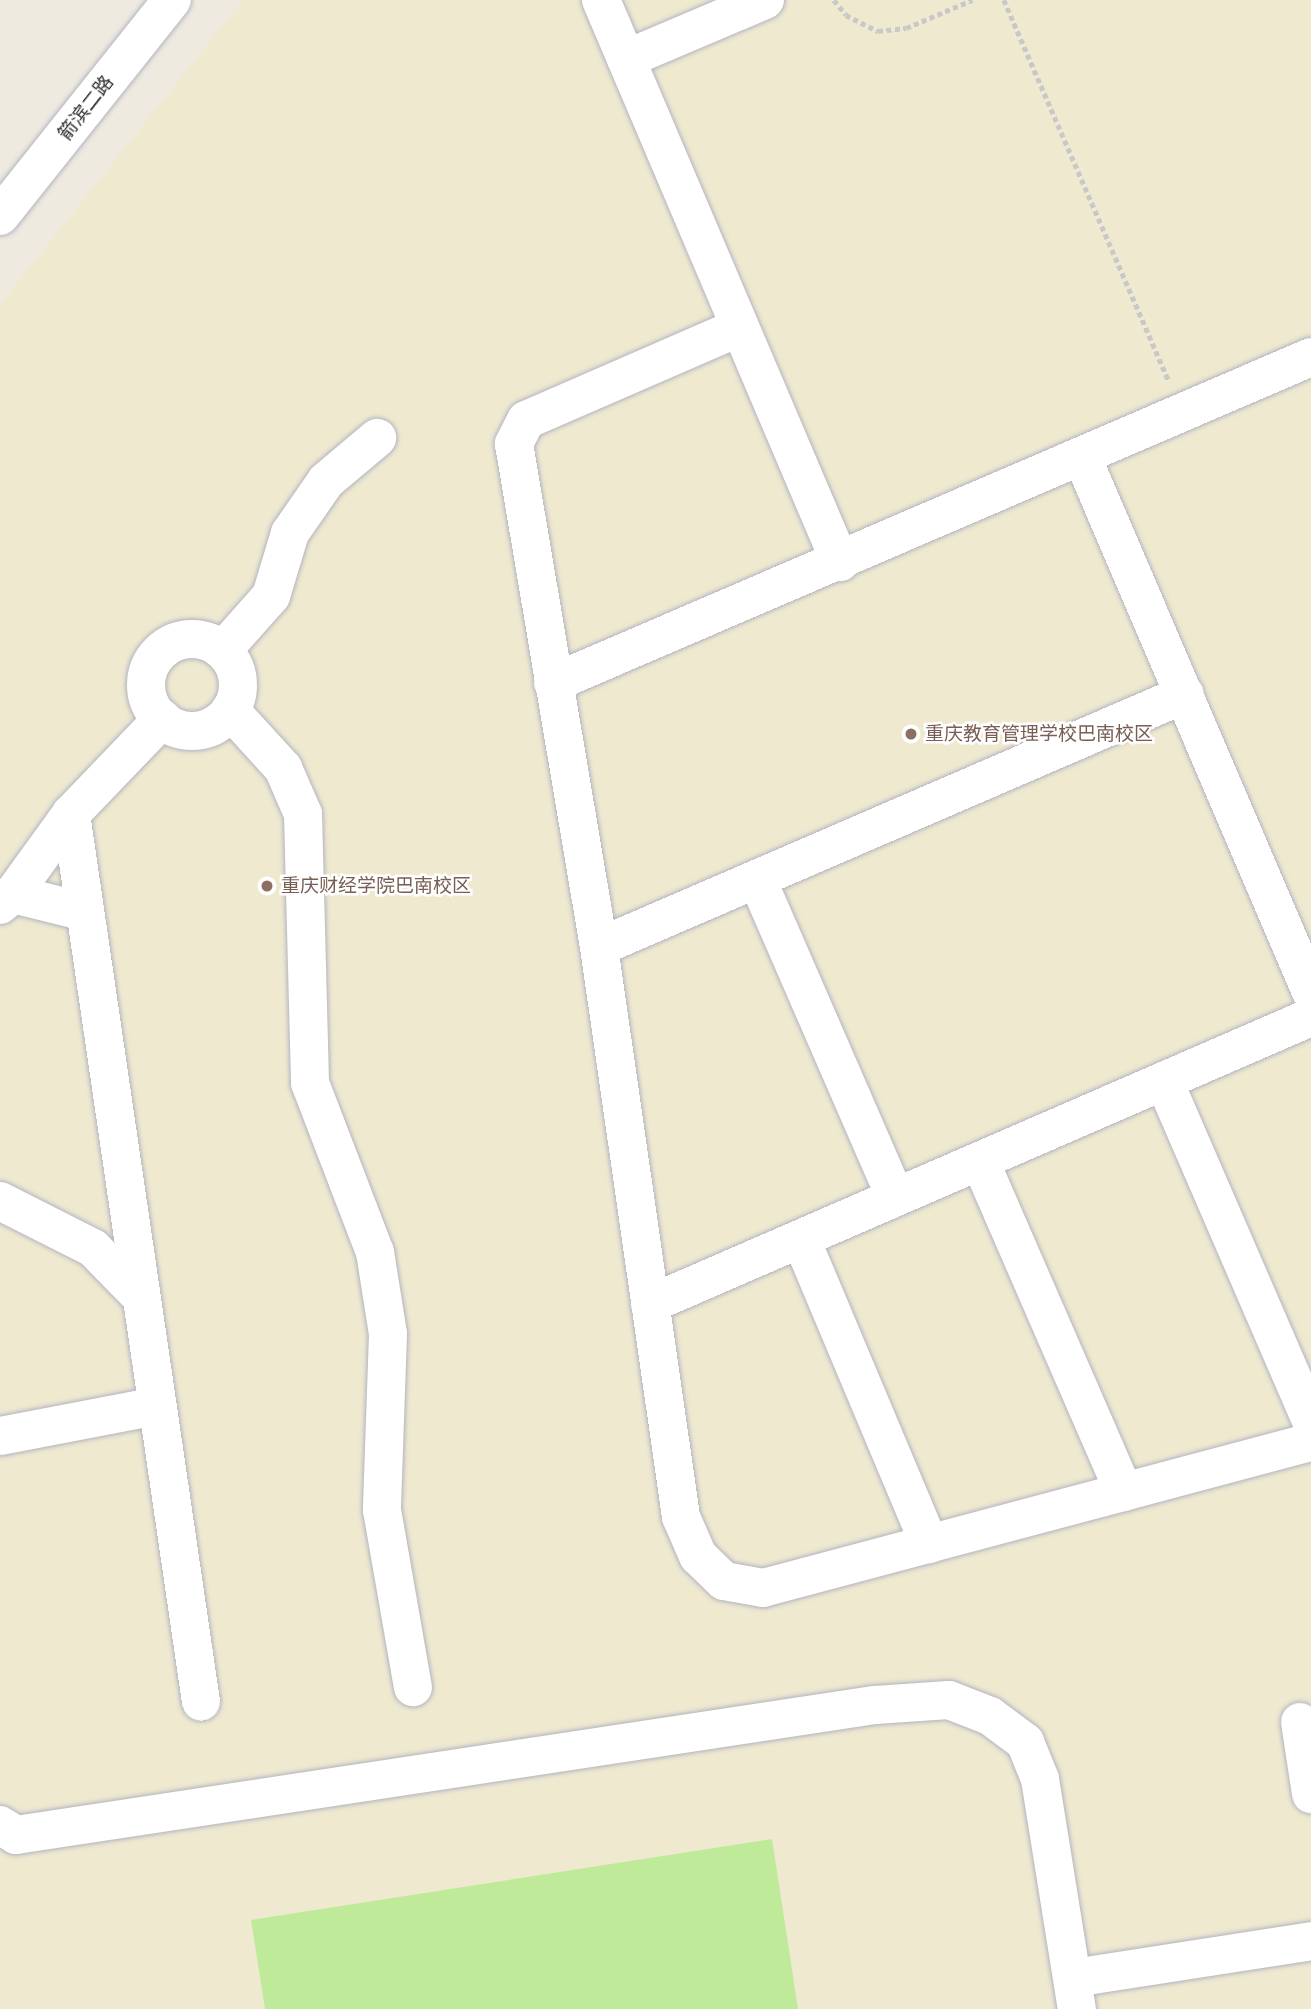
<!DOCTYPE html>
<meta charset="utf-8">
<style>
body{margin:0}
#map{position:relative;width:1311px;height:2009px;overflow:hidden;background:#eeeae0;font-family:"Space Grotesk","Noto Sans SC",sans-serif}
div>[style]{position:absolute}
.education>*{inset:0;background:#efe9d0}
.pitch>*{inset:0;background:#beea9a}
.path>*{height:4.5px;margin-top:-2.25px;transform-origin:0;background:repeating-linear-gradient(90deg,#c8c8c8 0 5px,transparent 0 8.5px)}
.roads{filter:drop-shadow(0 0 2px #b3b4c0) drop-shadow(0 0 2px #b3b4c0)}
.minor>*{height:38px;margin:-19px;padding:0 19px;transform-origin:19px;border-radius:19px;background:#fff}
.minor>.ring{margin:-19px;padding:0;box-sizing:content-box;background:none;border:38px solid #fff;border-radius:50%}
.dots>*{width:19px;height:19px;translate:-50% -50%;box-sizing:border-box;border:4px solid #fff;border-radius:50%}
span{translate:-50% -50%;white-space:nowrap;text-align:center;line-height:1.15;-webkit-text-stroke:5px #fff;paint-order:stroke}
.street-label{font-size:19px;color:#2d2d2d}
.education-label{font-size:19px;color:#785e54}
.left{translate:0 -50%;text-align:left}
</style>
<div id="map">
<div class="education">
<i style="clip-path:polygon(243px 0,1311px 0,1311px 2009px,0 2009px,0 304px)"></i>
</div>
<div class="pitch">
<i style="clip-path:polygon(772px 1839px,798px 2009px,265px 2009px,251px 1920px)"></i>
</div>
<div class="path">
<i style="left:834px;top:0;width:19px;rotate:51deg"></i>
<i style="left:846px;top:15px;width:36px;rotate:27deg"></i>
<i style="left:878px;top:31px;width:28px;rotate:-6deg"></i>
<i style="left:906px;top:28px;width:72px;rotate:-23deg"></i>
<i style="left:1004px;top:0;width:416px;rotate:66.6deg"></i>
</div>
<div class="roads">
<div class="minor">
<i style="left:601px;top:0;width:611px;rotate:66.96deg"></i>
<i style="left:626px;top:59px;width:151px;rotate:-23deg"></i>
<i style="left:0;top:216px;width:276px;rotate:-51.5deg"></i>
<i style="left:740px;top:327px;width:233px;rotate:156.5deg"></i>
<i style="left:526px;top:420px;width:27px;rotate:117deg"></i>
<i style="left:514px;top:444px;width:510px;rotate:80.41deg"></i>
<i style="left:599px;top:947px;width:576px;rotate:81.81deg"></i>
<i style="left:681px;top:1517px;width:43px;rotate:66.4deg"></i>
<i style="left:698px;top:1556px;width:36px;rotate:44deg"></i>
<i style="left:724px;top:1581px;width:40px;rotate:10deg"></i>
<i style="left:763px;top:1588px;width:567px;rotate:-14.92deg"></i>
<i style="left:1082px;top:457px;width:582px;rotate:66.83deg"></i>
<i class="ring" style="left:146px;top:639px;width:54px;height:54px"></i>
<i style="left:223px;top:650px;width:72px;rotate:-48.4deg"></i>
<i style="left:271px;top:596px;width:66px;rotate:-73.2deg"></i>
<i style="left:290px;top:533px;width:63px;rotate:-55.3deg"></i>
<i style="left:326px;top:481px;width:67px;rotate:-40.1deg"></i>
<i style="left:553px;top:683px;width:825px;rotate:-23.27deg"></i>
<i style="left:230px;top:710px;width:79px;rotate:47.6deg"></i>
<i style="left:283px;top:768px;width:50px;rotate:66.5deg"></i>
<i style="left:303px;top:814px;width:269px;rotate:88.5deg"></i>
<i style="left:310px;top:1083px;width:181px;rotate:69deg"></i>
<i style="left:375px;top:1252px;width:83px;rotate:81deg"></i>
<i style="left:388px;top:1334px;width:176px;rotate:92deg"></i>
<i style="left:382px;top:1510px;width:180px;rotate:80.1deg"></i>
<i style="left:71px;top:814px;width:897px;rotate:81.67deg"></i>
<i style="left:757px;top:879px;width:347px;rotate:66.5deg"></i>
<i style="left:13px;top:894px;width:74px;rotate:14deg"></i>
<i style="left:0;top:905px;width:17px;rotate:-40deg"></i>
<i style="left:13px;top:894px;width:99px;rotate:-54.1deg"></i>
<i style="left:71px;top:814px;width:132px;rotate:-46.2deg"></i>
<i style="left:599px;top:947px;width:638px;rotate:-23.35deg"></i>
<i style="left:1164px;top:1081px;width:370px;rotate:66.6deg"></i>
<i style="left:980px;top:1161px;width:361px;rotate:66.5deg"></i>
<i style="left:0;top:1201px;width:104px;rotate:26.8deg"></i>
<i style="left:93px;top:1248px;width:69px;rotate:45.6deg"></i>
<i style="left:801px;top:1239px;width:331px;rotate:67.2deg"></i>
<i style="left:650px;top:1304px;width:721px;rotate:-23.47deg"></i>
<i style="left:0;top:1436px;width:160px;rotate:-10.8deg"></i>
<i style="left:1300px;top:1722px;width:73px;rotate:81.3deg"></i>
<i style="left:0;top:1825px;width:19px;rotate:32deg"></i>
<i style="left:16px;top:1835px;width:869px;rotate:-8.61deg"></i>
<i style="left:875px;top:1705px;width:74px;rotate:-3.9deg"></i>
<i style="left:949px;top:1700px;width:44px;rotate:21.3deg"></i>
<i style="left:990px;top:1716px;width:44px;rotate:36.6deg"></i>
<i style="left:1025px;top:1742px;width:40px;rotate:68deg"></i>
<i style="left:1040px;top:1779px;width:233px;rotate:80.9deg"></i>
<i style="left:1073px;top:1978px;width:241px;rotate:-8.8deg"></i>
</div>
</div>
<div class="dots">
<i style="left:911px;top:734px;background:#8d6e63"></i>
<i style="left:267px;top:886px;background:#8d6e63"></i>
</div>
<div class="street-label">
<span style="left:86px;top:108px;rotate:-52deg">箭滨二路</span>
</div>
<div class="education-label">
<span class="left" style="left:925px;top:734px">重庆教育管理学校巴南校区</span>
<span class="left" style="left:281px;top:886px">重庆财经学院巴南校区</span>
</div>
</div>
